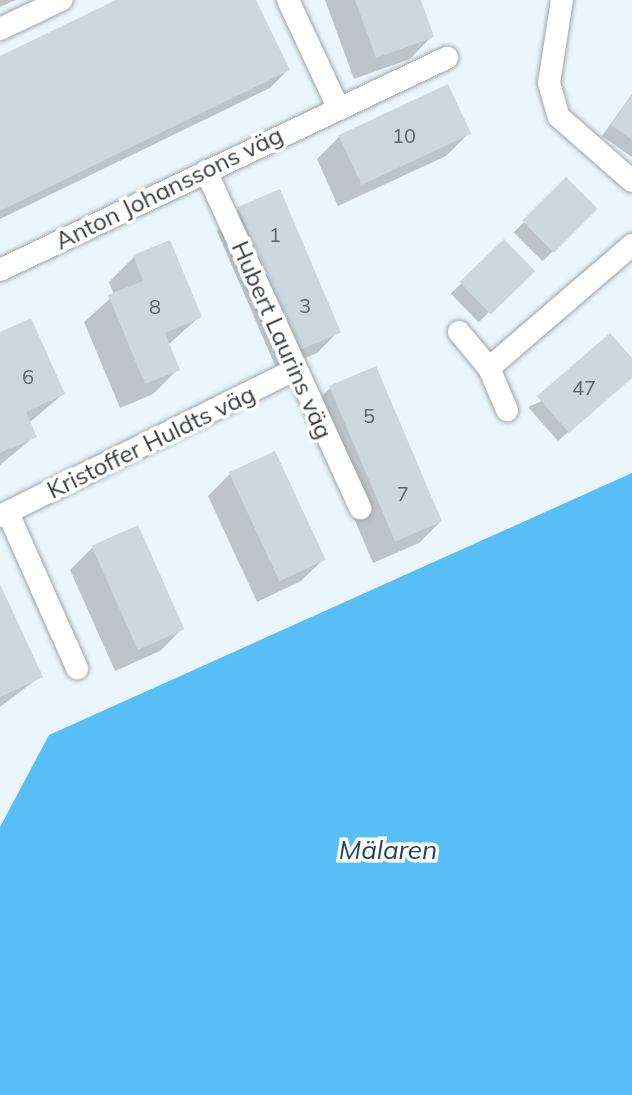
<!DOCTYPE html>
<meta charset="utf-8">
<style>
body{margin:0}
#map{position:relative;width:632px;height:1095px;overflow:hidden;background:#ebf5fc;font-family:Mulish,sans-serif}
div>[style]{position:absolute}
.water>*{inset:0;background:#58bef6}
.shadow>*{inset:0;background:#0003;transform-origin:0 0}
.building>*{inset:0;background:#cdd7de;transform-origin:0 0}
.roads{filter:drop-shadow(0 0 2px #9ba5ab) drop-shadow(0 0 2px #9ba5ab)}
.minor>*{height:22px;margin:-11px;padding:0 11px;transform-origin:11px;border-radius:11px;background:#fff}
span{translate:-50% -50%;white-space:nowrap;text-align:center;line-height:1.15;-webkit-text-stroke:7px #fff;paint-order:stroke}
.number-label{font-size:20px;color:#5e6468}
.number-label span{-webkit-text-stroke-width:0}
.street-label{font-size:24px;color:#393d40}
.water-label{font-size:26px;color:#1d475f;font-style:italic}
</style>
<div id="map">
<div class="water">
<i style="clip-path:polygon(632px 473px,632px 1095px,0 1095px,0 827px,49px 735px)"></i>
</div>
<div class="shadow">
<i style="clip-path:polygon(0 0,16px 0,0 7px)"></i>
<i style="clip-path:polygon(121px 0,254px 0,288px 70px,270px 88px,0 219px,0 59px)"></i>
<i style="clip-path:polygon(325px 0,419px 0,432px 36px,410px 59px,354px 79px)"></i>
<i style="clip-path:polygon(447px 87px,469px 133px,446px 156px,338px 206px,317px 159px,339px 137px)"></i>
<i style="clip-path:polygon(632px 94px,632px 157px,602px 136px)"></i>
<i style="left:566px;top:180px;width:41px;height:74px;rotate:45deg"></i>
<i style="clip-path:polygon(239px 209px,339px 331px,317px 353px,277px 370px,217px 231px)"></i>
<i style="left:504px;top:242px;width:40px;height:74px;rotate:46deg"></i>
<i style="clip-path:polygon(134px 257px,199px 317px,168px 345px,178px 369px,153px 394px,120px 408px,84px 322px,114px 295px,109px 282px)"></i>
<i style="clip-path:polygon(0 334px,63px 394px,29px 423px,35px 436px,0 465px)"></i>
<i style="clip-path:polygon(632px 362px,632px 376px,558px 441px,528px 407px)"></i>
<i style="clip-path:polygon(330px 388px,441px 521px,419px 543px,373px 563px,308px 410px)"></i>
<i style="clip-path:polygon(230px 474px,324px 559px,301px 581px,257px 602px,208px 496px)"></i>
<i style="clip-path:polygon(92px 548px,182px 629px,160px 651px,115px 671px,70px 570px)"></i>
<i style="clip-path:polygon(0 589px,41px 676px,0 707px)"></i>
</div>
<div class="building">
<i style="clip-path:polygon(116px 0,256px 0,290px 70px,0 211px,0 56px)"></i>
<i style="clip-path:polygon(355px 0,421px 0,434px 37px,376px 58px)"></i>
<i style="left:448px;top:84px;width:55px;height:121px;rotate:65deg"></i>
<i style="clip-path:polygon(632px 95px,632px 140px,611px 125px)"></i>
<i style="left:566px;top:177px;width:45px;height:62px;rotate:45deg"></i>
<i style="left:280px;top:189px;width:156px;height:46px;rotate:67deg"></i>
<i style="left:504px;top:239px;width:45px;height:62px;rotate:46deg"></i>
<i style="clip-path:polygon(170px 240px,202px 317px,165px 333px,180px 370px,145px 384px,108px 295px,143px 281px,133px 255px)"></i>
<i style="clip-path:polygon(31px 318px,65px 394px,26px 412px,37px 437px,0 453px,0 332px)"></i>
<i style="clip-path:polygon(610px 333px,632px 358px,632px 378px,569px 433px,537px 396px)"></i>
<i style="left:376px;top:366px;width:169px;height:51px;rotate:67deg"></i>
<i style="left:275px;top:451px;width:120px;height:51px;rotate:65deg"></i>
<i style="left:138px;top:525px;width:114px;height:51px;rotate:66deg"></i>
<i style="clip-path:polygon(0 584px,43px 677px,0 697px)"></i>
</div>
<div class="roads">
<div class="minor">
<i style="left:288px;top:0;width:116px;rotate:65deg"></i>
<i style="left:562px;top:0;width:84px;rotate:98.9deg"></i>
<i style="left:549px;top:83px;width:35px;rotate:74deg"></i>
<i style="left:559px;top:117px;width:97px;rotate:41.2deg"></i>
<i style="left:0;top:29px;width:68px;rotate:-25.4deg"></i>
<i style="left:206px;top:171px;width:371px;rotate:65.4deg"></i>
<i style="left:0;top:270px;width:495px;rotate:-25.4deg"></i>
<i style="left:459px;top:332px;width:47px;rotate:50.2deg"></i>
<i style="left:489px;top:368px;width:46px;rotate:66.8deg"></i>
<i style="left:489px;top:368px;width:189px;rotate:-40.7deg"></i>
<i style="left:8px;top:513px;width:170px;rotate:66deg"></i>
<i style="left:0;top:516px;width:328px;rotate:-26.4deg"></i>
</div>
</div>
<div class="number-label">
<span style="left:404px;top:135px">10</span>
<span style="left:275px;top:234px">1</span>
<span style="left:305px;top:305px">3</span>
<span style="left:155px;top:306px">8</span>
<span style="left:28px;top:376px">6</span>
<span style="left:584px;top:387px">47</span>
<span style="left:369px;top:415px">5</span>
<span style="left:403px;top:493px">7</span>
</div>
<div class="street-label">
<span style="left:169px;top:188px;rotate:-26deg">Anton Johanssons väg</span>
<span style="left:282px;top:340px;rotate:66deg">Hubert Laurins väg</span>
<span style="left:151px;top:442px;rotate:-26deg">Kristoffer Huldts väg</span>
</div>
<div class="water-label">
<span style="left:388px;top:850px">Mälaren</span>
</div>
</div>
